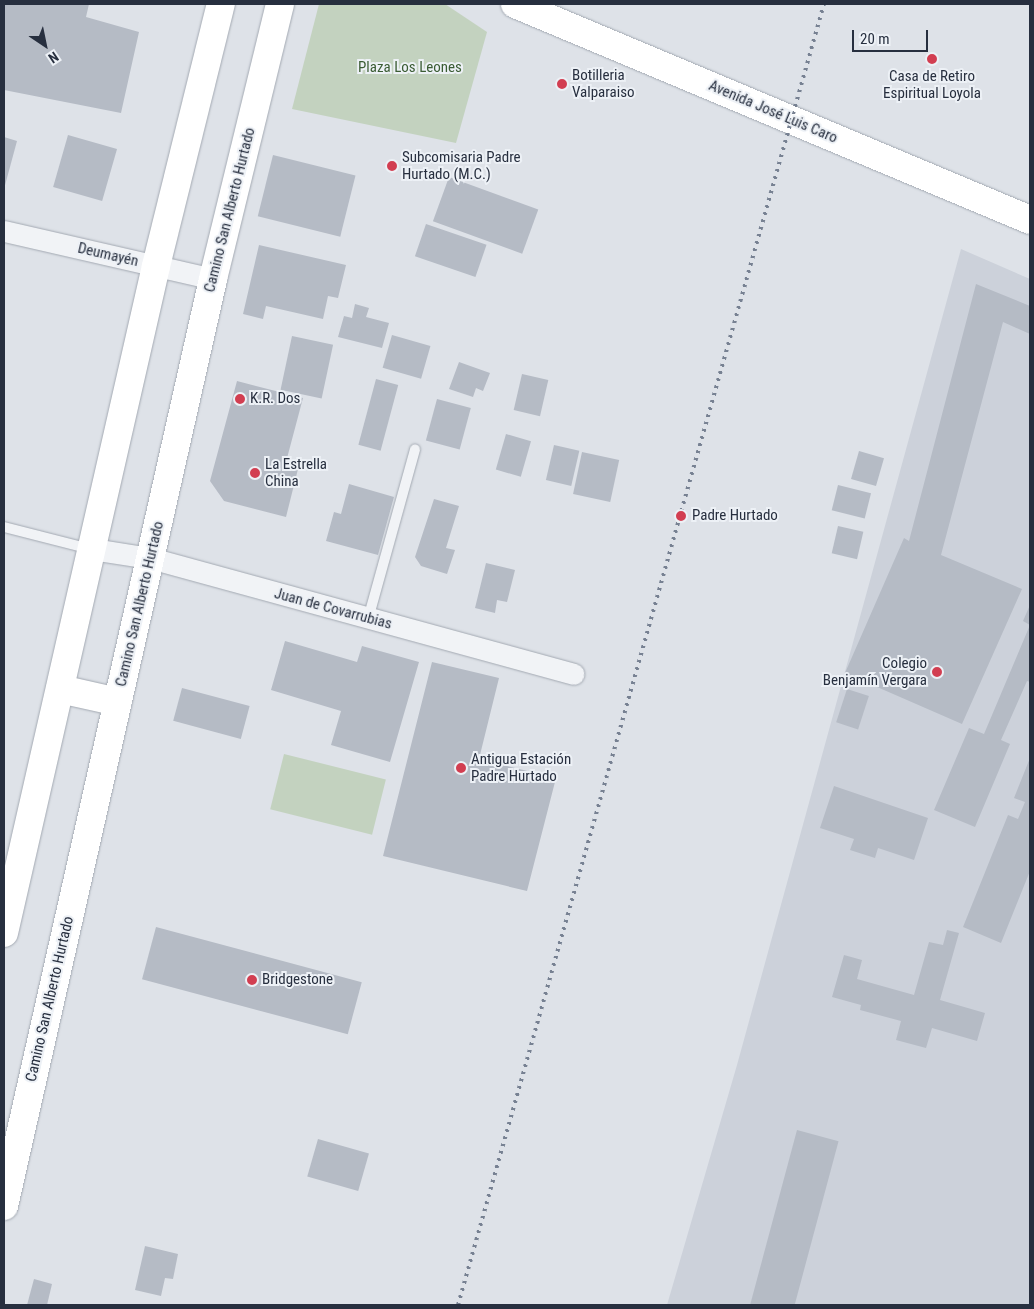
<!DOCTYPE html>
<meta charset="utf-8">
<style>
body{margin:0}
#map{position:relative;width:1034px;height:1309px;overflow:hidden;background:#dee2e8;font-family:"Roboto Condensed",sans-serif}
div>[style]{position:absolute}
.built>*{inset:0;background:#ccd1da}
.green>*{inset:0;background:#c3d2bf;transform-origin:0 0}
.building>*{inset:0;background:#b5bbc5;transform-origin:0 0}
.roads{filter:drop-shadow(0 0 1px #a3a9b2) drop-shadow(0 0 1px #a3a9b2)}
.lane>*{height:10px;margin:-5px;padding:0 5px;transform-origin:5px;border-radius:5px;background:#f1f3f6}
.street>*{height:21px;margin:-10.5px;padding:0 10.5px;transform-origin:10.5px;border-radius:10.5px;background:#f1f3f6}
.primary>*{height:28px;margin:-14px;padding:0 14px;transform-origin:14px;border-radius:14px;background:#fff}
.rail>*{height:4px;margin-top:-2px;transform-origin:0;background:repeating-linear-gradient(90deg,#778192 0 2.5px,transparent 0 7.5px)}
.dots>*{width:14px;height:14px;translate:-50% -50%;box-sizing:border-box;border:2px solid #edf1f6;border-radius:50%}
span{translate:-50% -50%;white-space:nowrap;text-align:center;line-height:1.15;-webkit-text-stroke:4px #edf1f6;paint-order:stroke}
.park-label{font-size:15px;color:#3a5c33}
.poi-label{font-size:15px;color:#272f3f}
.left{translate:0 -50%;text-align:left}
.right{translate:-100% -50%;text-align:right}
.street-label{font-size:15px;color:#272f3f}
.frame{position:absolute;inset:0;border:5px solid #272f3f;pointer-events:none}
.north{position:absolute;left:20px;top:20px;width:50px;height:50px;-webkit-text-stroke:4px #edf1f6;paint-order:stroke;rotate:146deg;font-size:14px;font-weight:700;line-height:20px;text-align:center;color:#272f3f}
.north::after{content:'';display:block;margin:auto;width:18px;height:22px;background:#272f3f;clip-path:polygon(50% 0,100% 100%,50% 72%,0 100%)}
.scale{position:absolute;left:852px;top:30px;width:76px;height:22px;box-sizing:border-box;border:2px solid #272f3f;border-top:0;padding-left:6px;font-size:15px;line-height:18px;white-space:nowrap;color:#272f3f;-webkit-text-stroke:4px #edf1f6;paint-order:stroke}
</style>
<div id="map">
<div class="built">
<i style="clip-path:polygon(961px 249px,1030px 279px,1030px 1305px,667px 1305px,737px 1065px)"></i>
</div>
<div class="green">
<i style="clip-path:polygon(319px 4px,445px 4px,487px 32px,456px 143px,292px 109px)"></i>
<i style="left:284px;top:754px;width:105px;height:57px;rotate:14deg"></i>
</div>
<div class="building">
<i style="clip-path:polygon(4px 4px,89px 4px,86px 17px,139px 32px,121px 113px,4px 90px)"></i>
<i style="left:68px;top:135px;width:51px;height:54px;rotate:16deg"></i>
<i style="clip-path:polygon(4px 137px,17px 141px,4px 189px)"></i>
<i style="left:273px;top:155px;width:85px;height:63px;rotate:14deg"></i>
<i style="left:449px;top:177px;width:95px;height:47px;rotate:20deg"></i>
<i style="left:426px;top:224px;width:64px;height:34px;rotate:19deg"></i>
<i style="clip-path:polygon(259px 245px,346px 265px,338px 298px,328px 296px,323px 319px,266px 306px,263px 319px,243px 314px)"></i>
<i style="clip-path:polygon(976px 284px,1030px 306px,1030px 334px,1003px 322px,941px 555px,1022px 589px,962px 724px,845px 673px,904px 538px,909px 541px)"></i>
<i style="clip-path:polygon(355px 304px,369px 308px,366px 317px,389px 323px,382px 348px,338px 337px,344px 316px,352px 318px)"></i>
<i style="left:392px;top:335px;width:40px;height:34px;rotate:16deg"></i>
<i style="left:292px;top:336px;width:42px;height:55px;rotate:12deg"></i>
<i style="clip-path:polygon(459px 362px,490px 373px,483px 391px,476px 388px,473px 397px,449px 389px)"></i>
<i style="left:522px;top:374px;width:27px;height:37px;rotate:13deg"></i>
<i style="left:376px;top:379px;width:23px;height:68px;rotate:15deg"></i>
<i style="clip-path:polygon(237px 381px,303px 398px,286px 462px,299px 465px,286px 517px,224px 501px,210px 481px)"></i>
<i style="left:437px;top:399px;width:35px;height:43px;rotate:15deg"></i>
<i style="left:506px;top:434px;width:26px;height:37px;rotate:16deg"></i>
<i style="left:554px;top:445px;width:26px;height:36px;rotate:13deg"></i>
<i style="left:859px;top:451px;width:26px;height:29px;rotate:16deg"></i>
<i style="left:582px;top:452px;width:38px;height:43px;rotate:12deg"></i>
<i style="clip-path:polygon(349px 484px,394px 497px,378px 555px,326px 541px,334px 512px,341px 514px)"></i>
<i style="left:838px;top:485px;width:34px;height:26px;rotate:14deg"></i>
<i style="clip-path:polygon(434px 499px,459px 506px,446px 548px,455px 550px,447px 574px,421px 566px,415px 557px)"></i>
<i style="left:838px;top:526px;width:26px;height:28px;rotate:13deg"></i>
<i style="clip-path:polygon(486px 563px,515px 570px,507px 602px,497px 600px,495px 613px,475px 608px)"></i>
<i style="clip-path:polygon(1030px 605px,1030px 625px,1023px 621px)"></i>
<i style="clip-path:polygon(1030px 625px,1030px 682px,1027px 681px,1001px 740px,1010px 744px,975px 827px,934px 810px,969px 728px,984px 734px)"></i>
<i style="clip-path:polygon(285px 641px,357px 662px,362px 646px,419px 662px,390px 762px,331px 745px,341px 711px,271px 690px)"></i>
<i style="clip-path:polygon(432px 662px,499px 678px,479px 759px,556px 778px,527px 891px,383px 856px)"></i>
<i style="left:182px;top:688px;width:70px;height:34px;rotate:15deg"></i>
<i style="left:847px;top:689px;width:23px;height:35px;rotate:18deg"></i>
<i style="clip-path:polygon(1030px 758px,1030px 871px,1001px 943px,963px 927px,1008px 815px,1018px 819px,1025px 802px,1014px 798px)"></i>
<i style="clip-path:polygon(834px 786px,928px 818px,914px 860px,878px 848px,875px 858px,850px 850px,854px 839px,820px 828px)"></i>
<i style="left:156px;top:927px;width:213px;height:54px;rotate:15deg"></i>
<i style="clip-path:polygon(947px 930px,959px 933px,940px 1000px,985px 1013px,977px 1041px,932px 1028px,926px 1048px,896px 1040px,901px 1021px,860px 1010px,861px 1005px,832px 997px,844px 955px,862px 960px,857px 979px,914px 995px,929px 942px,943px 945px)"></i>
<i style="left:797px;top:1130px;width:43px;height:182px;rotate:15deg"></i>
<i style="left:318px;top:1139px;width:53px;height:39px;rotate:16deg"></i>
<i style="clip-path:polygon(145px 1246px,178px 1254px,173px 1279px,165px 1278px,161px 1296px,135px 1290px)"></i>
<i style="clip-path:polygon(34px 1279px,52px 1284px,47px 1305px,27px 1305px)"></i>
</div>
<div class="roads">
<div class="lane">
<i style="left:4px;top:527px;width:89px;rotate:14.3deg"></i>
<i style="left:368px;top:619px;width:176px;rotate:-74.5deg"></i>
</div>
<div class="street">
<i style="left:4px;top:231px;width:214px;rotate:12.9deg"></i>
<i style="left:92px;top:549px;width:59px;rotate:8.8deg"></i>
<i style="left:150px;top:558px;width:439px;rotate:15.3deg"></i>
</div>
<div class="primary">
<i style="left:515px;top:4px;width:558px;rotate:22.75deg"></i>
<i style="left:60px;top:689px;width:59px;rotate:12.6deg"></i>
<i style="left:4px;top:933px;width:684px;rotate:-77.16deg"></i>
<i style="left:156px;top:266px;width:270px;rotate:-76.1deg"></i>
<i style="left:4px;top:1206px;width:950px;rotate:-77.29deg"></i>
<i style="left:213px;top:279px;width:283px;rotate:-76.3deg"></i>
</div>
</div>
<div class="rail">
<i style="left:458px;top:1305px;width:1352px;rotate:-74.29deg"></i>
</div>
<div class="dots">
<i style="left:932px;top:59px;background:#d23e51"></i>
<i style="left:562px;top:84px;background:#d23e51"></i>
<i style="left:392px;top:166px;background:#d23e51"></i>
<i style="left:240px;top:399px;background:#d23e51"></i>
<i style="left:255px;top:473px;background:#d23e51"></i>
<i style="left:681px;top:516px;background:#d23e51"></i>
<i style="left:937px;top:672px;background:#d23e51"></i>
<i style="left:461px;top:768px;background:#d23e51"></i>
<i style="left:252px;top:980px;background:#d23e51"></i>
</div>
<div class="park-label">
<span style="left:410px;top:68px">Plaza Los Leones</span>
</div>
<div class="poi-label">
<span class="left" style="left:572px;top:84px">Botilleria<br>Valparaiso</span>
<span style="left:932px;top:85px">Casa de Retiro<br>Espiritual Loyola</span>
<span class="left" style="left:402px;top:166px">Subcomisaria Padre<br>Hurtado (M.C.)</span>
<span class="left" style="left:250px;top:399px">K.R. Dos</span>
<span class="left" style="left:265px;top:473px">La Estrella<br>China</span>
<span class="left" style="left:692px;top:516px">Padre Hurtado</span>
<span class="right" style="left:927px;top:672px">Colegio<br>Benjamín Vergara</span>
<span class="left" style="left:471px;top:768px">Antigua Estación<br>Padre Hurtado</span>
<span class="left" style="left:262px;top:980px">Bridgestone</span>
</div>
<div class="street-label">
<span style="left:773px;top:112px;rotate:23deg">Avenida José Luis Caro</span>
<span style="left:230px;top:210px;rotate:-76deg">Camino San Alberto Hurtado</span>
<span style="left:108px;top:255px;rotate:13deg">Deumayén</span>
<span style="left:140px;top:604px;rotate:-77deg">Camino San Alberto Hurtado</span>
<span style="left:333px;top:609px;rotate:15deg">Juan de Covarrubias</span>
<span style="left:50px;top:999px;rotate:-77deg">Camino San Alberto Hurtado</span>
</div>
<div class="frame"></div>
<div class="north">N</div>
<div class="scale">20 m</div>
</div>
